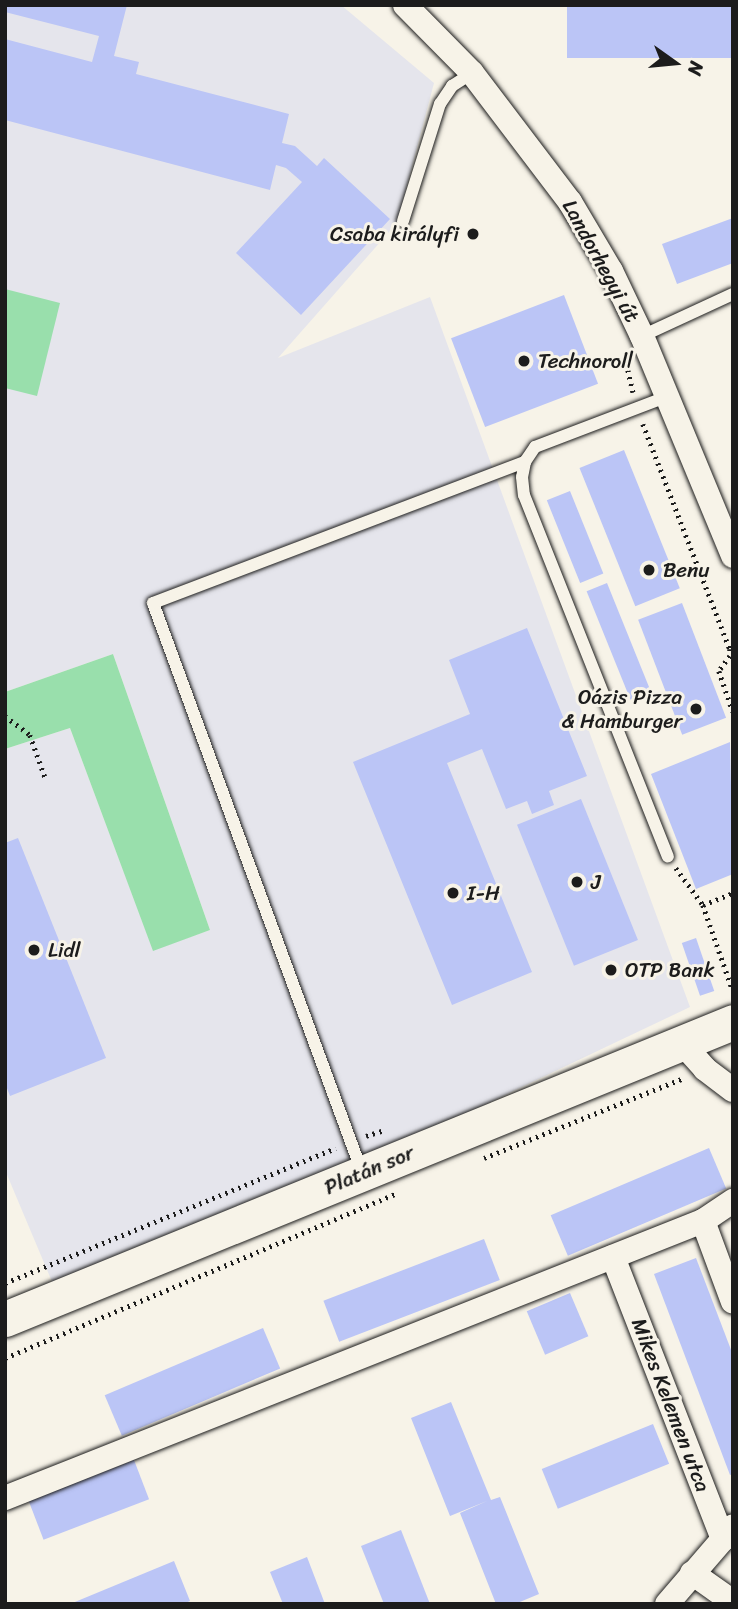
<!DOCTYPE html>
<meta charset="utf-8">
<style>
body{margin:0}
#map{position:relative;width:738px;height:1609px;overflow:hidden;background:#f7f3e8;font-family:Sriracha,sans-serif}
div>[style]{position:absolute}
.built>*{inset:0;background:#e5e5ec}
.green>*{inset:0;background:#99dfac}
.building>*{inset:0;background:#bbc5f6;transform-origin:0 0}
.path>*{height:4.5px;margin-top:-2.25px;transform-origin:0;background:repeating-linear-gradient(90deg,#1c1c1c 0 2px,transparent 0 7px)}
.roads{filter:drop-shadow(0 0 2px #1c1c1c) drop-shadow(0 0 2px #1c1c1c)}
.lane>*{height:12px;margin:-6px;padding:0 6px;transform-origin:6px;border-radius:6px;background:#f7f3e8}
.street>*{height:24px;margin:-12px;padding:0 12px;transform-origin:12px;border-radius:12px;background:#f7f3e8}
.secondary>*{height:35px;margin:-17.5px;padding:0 17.5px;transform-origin:17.5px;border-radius:17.5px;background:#f7f3e8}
.dots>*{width:19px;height:19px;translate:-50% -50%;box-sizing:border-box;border:4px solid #f7f3e8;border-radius:50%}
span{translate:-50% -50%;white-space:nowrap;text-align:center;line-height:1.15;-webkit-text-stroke:6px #f7f3e8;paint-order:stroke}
.poi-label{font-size:21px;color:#1c1c1c}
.right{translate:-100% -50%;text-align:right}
.left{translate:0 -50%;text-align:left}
.street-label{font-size:21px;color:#1c1c1c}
.frame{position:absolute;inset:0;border:7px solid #1c1c1c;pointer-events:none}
.north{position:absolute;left:640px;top:28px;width:70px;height:70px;-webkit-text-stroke:5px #f7f3e8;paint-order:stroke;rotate:105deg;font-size:19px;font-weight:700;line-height:28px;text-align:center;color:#1c1c1c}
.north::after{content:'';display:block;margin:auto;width:24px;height:32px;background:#1c1c1c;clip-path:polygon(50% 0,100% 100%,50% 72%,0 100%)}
</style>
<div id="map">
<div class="built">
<i style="clip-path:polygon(5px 5px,341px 5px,434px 83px,397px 223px,278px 358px,430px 297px,690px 1007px,358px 1165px,53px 1284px,5px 1170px,5px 749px,70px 728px,153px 950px,210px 930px,113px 654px,5px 692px)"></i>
</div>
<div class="green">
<i style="clip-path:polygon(5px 289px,60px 303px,37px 396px,5px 388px)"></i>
<i style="clip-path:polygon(113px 654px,210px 930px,153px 951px,70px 728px,5px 749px,5px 692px)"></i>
</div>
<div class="building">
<i style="clip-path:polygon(5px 5px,127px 5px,114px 56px,139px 62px,136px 74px,289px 114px,282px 143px,295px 146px,317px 166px,324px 158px,390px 219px,301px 315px,236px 253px,302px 182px,286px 168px,276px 165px,270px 190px,5px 120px,5px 39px,92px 62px,99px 36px,5px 12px)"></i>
<i style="left:733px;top:5px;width:53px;height:166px;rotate:90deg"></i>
<i style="clip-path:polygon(733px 218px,733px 263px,677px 284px,662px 244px)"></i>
<i style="left:564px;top:295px;width:95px;height:121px;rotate:69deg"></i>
<i style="left:624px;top:450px;width:149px;height:48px;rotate:68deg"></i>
<i style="left:570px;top:491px;width:89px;height:25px;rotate:68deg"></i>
<i style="left:607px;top:583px;width:117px;height:22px;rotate:68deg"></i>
<i style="left:682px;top:603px;width:123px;height:47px;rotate:69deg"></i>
<i style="clip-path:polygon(527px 628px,587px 776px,549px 791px,554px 805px,532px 814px,527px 801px,506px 809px,482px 749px,447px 763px,532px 972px,452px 1005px,353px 762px,470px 714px,449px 660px)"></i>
<i style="clip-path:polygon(730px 742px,733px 874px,696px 889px,651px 774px)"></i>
<i style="left:581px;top:799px;width:152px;height:69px;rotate:68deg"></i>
<i style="clip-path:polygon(18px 838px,106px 1058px,10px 1096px,5px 1083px,5px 843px)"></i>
<i style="left:696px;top:938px;width:56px;height:15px;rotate:71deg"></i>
<i style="left:709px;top:1148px;width:44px;height:172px;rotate:67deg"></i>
<i style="left:484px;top:1239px;width:44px;height:172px;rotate:69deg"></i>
<i style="clip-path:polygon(696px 1258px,733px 1355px,733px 1474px,730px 1475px,654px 1274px)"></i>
<i style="left:570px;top:1293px;width:47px;height:47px;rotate:67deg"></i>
<i style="left:263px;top:1328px;width:44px;height:172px;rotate:67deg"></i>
<i style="clip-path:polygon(451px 1402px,491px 1500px,500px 1497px,539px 1594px,515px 1604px,496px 1604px,460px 1513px,487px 1501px,450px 1516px,411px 1418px)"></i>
<i style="left:653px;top:1424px;width:43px;height:120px;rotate:68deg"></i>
<i style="left:134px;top:1460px;width:42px;height:113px;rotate:69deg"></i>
<i style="clip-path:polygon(401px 1530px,430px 1604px,384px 1604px,361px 1546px)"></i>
<i style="clip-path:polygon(307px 1557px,325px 1604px,283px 1604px,270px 1572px)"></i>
<i style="clip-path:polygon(174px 1561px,190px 1601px,183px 1604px,70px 1604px)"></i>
</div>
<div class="path">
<i style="left:628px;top:370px;width:23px;rotate:77deg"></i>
<i style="left:643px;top:424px;width:241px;rotate:68.9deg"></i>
<i style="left:730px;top:649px;width:7px;rotate:90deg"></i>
<i style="left:730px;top:656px;width:19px;rotate:126deg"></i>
<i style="left:719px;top:671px;width:43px;rotate:71.1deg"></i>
<i style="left:5px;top:716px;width:31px;rotate:37deg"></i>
<i style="left:30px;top:735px;width:45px;rotate:70.3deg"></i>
<i style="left:676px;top:868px;width:46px;rotate:53.9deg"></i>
<i style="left:703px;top:905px;width:91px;rotate:70.8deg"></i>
<i style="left:703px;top:905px;width:32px;rotate:-22deg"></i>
<i style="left:366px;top:1136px;width:19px;rotate:-18deg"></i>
<i style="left:484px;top:1158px;width:215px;rotate:-21.8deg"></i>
<i style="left:5px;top:1283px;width:357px;rotate:-22.2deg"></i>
<i style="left:5px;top:1358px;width:423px;rotate:-22.8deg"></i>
</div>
<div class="roads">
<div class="lane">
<i style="left:403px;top:221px;width:123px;rotate:-72.5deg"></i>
<i style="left:440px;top:104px;width:22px;rotate:-56deg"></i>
<i style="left:452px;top:86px;width:24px;rotate:-33deg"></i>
<i style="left:642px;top:336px;width:100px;rotate:-24.8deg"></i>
<i style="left:666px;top:397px;width:140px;rotate:159.1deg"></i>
<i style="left:535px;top:447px;width:18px;rotate:124deg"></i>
<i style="left:525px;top:462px;width:15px;rotate:101deg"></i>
<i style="left:522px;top:477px;width:18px;rotate:84deg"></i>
<i style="left:524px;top:495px;width:389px;rotate:68.3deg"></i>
<i style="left:362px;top:1172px;width:606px;rotate:-110.17deg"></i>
<i style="left:153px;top:603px;width:398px;rotate:-20.8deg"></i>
</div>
<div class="street">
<i style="left:405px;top:5px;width:95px;rotate:45.4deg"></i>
<i style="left:472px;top:73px;width:162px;rotate:52.8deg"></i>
<i style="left:570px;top:202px;width:80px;rotate:59.3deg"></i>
<i style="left:611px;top:271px;width:72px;rotate:64.5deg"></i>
<i style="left:642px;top:336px;width:238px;rotate:67.5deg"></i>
<i style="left:681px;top:1042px;width:36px;rotate:48deg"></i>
<i style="left:705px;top:1069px;width:35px;rotate:37deg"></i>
<i style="left:703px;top:1221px;width:86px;rotate:69.7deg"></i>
<i style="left:613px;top:1257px;width:303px;rotate:68.7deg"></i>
<i style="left:723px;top:1539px;width:16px;rotate:-52deg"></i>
<i style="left:5px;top:1498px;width:751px;rotate:-21.65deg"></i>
<i style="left:703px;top:1221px;width:36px;rotate:-34deg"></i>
<i style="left:692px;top:1573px;width:50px;rotate:35.3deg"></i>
<i style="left:667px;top:1604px;width:86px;rotate:-49.3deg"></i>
</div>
<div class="secondary">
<i style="left:5px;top:1319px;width:786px;rotate:-22.19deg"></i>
</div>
</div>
<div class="dots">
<i style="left:473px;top:234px;background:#1c1c1c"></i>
<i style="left:524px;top:361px;background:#1c1c1c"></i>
<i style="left:649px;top:570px;background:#1c1c1c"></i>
<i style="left:696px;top:709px;background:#1c1c1c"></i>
<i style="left:577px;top:882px;background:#1c1c1c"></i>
<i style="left:453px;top:893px;background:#1c1c1c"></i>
<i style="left:34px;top:950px;background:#1c1c1c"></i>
<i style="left:611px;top:970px;background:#1c1c1c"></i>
</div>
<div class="poi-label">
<span class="right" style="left:459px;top:234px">Csaba királyfi</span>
<span class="left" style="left:538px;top:361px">Technoroll</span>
<span class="left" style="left:663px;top:570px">Benu</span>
<span class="right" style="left:682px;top:709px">Oázis Pizza<br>&amp; Hamburger</span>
<span class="left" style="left:591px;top:882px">J</span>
<span class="left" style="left:467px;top:893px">I-H</span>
<span class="left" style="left:48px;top:950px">Lidl</span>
<span class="left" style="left:625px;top:970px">OTP Bank</span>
</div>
<div class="street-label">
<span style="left:601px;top:261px;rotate:61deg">Landorhegyi út</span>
<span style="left:369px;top:1170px;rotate:-23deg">Platán sor</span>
<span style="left:671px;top:1405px;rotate:69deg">Mikes Kelemen utca</span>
</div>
<div class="frame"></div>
<div class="north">N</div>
</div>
